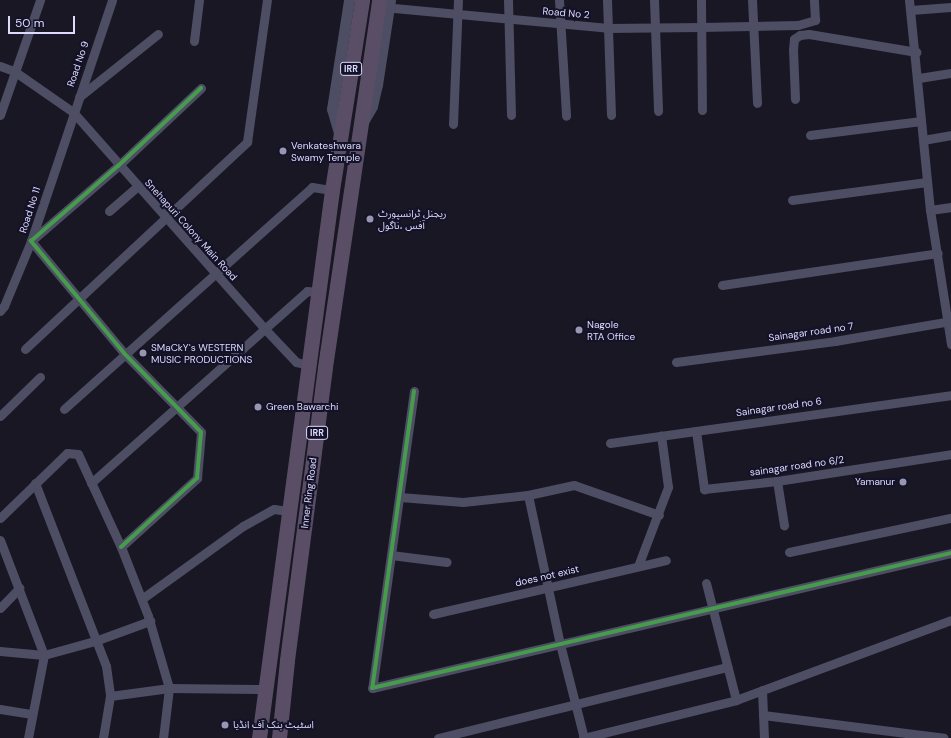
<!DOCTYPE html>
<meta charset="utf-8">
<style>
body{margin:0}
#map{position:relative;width:951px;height:738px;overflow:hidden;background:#181723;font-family:"DM Sans","Noto Sans Arabic",sans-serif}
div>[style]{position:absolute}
.minor>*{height:9px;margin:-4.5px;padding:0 4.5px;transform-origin:4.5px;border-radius:4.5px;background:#4d4d63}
.tertiary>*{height:11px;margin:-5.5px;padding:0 5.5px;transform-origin:5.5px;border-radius:5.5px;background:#4d4d63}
.trunk>*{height:15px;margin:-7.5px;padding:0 7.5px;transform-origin:7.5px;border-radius:7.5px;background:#5a4e66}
.cycleway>*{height:4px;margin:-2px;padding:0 2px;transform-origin:2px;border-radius:2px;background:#469c4c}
.dots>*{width:11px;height:11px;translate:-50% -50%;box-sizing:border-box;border:2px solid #141228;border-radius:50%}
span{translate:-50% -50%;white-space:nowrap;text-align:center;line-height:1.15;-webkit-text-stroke:4px #141228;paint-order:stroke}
.shield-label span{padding:1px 3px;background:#141228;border:1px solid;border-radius:3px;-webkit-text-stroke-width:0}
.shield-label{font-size:9px;color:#dddbfd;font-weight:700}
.street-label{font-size:10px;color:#dddbfd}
.poi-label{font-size:10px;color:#dddbfd}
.left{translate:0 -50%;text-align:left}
.right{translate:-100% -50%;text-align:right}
.scale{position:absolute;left:8px;top:16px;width:67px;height:18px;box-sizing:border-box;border:2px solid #dddbfd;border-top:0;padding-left:5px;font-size:12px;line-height:14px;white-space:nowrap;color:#dddbfd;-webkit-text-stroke:3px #141228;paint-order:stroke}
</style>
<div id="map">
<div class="minor">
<i style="left:508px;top:0;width:115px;rotate:88.5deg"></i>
<i style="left:559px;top:0;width:116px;rotate:86.5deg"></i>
<i style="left:607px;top:0;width:115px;rotate:88deg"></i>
<i style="left:654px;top:0;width:111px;rotate:87.9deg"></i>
<i style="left:701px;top:0;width:110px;rotate:89.5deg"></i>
<i style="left:752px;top:0;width:103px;rotate:87.2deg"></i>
<i style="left:909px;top:0;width:211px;rotate:84.3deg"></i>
<i style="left:930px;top:210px;width:136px;rotate:81.1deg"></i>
<i style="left:383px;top:7px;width:226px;rotate:5.3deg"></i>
<i style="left:608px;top:28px;width:93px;rotate:-0.6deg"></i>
<i style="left:701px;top:27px;width:97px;rotate:-1.2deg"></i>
<i style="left:798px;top:25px;width:18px;rotate:-16deg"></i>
<i style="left:815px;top:20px;width:20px;rotate:-93deg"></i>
<i style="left:911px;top:10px;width:40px;rotate:-4.3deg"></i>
<i style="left:194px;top:41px;width:41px;rotate:-83deg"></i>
<i style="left:0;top:66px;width:15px;rotate:20deg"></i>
<i style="left:14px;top:71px;width:72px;rotate:34.8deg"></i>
<i style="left:73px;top:112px;width:288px;rotate:48.5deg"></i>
<i style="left:264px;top:328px;width:47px;rotate:46.7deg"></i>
<i style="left:296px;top:362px;width:12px;rotate:14deg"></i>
<i style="left:919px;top:78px;width:32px;rotate:-9deg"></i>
<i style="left:79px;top:97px;width:101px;rotate:-38.6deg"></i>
<i style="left:795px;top:99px;width:49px;rotate:-92.3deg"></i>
<i style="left:793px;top:50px;width:11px;rotate:-85deg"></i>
<i style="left:794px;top:39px;width:7px;rotate:-34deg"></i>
<i style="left:800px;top:35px;width:9px;rotate:-6deg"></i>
<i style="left:809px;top:34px;width:109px;rotate:9.5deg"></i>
<i style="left:0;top:115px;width:122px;rotate:-70.8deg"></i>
<i style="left:453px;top:124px;width:124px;rotate:-87.7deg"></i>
<i style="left:810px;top:135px;width:112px;rotate:-7.2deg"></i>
<i style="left:923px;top:140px;width:28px;rotate:-10deg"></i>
<i style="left:792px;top:200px;width:136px;rotate:-7.6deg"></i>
<i style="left:930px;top:210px;width:21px;rotate:-8deg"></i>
<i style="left:109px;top:211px;width:38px;rotate:-41deg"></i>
<i style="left:722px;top:285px;width:218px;rotate:-8.4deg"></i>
<i style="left:0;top:311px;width:6px;rotate:-51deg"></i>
<i style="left:4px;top:306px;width:70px;rotate:-67.4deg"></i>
<i style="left:31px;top:241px;width:254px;rotate:-71.4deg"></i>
<i style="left:25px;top:349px;width:304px;rotate:-43deg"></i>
<i style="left:247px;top:142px;width:143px;rotate:-82deg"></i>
<i style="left:676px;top:362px;width:160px;rotate:-7.5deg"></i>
<i style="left:835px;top:341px;width:118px;rotate:-9.8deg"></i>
<i style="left:414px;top:391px;width:300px;rotate:98deg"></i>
<i style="left:372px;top:688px;width:595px;rotate:-13.12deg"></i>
<i style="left:64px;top:409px;width:333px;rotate:-41.8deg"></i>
<i style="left:312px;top:187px;width:20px;rotate:9deg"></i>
<i style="left:0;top:416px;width:56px;rotate:-44.3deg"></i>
<i style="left:696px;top:431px;width:59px;rotate:82.1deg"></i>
<i style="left:704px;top:489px;width:73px;rotate:-6.3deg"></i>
<i style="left:777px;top:481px;width:176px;rotate:-8.8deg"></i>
<i style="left:610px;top:443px;width:344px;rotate:-8deg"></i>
<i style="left:777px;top:481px;width:45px;rotate:81deg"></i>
<i style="left:35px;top:483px;width:196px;rotate:68.8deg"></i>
<i style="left:106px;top:666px;width:30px;rotate:82deg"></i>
<i style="left:110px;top:696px;width:43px;rotate:99.5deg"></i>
<i style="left:91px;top:483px;width:289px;rotate:-41.6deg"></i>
<i style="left:307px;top:291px;width:12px;rotate:5deg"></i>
<i style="left:528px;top:495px;width:152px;rotate:77.9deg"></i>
<i style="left:560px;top:644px;width:97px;rotate:75.7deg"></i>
<i style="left:400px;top:497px;width:63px;rotate:4.5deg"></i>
<i style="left:463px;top:502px;width:65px;rotate:-6.1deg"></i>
<i style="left:528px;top:495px;width:47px;rotate:-12.3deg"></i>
<i style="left:574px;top:485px;width:90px;rotate:19.4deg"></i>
<i style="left:0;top:518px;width:93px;rotate:-44.1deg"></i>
<i style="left:67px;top:453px;width:11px;rotate:5deg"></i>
<i style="left:78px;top:454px;width:102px;rotate:65.2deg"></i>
<i style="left:121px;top:547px;width:74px;rotate:68.6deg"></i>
<i style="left:148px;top:616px;width:75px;rotate:73.7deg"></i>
<i style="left:169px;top:688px;width:50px;rotate:96.8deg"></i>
<i style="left:0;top:540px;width:123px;rotate:69.1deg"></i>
<i style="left:44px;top:655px;width:85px;rotate:100.9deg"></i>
<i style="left:121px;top:547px;width:103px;rotate:-42.2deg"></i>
<i style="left:197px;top:478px;width:46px;rotate:-85deg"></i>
<i style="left:201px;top:432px;width:110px;rotate:-134.3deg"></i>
<i style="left:124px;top:353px;width:146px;rotate:-129.7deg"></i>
<i style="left:31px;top:241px;width:115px;rotate:-40.8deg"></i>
<i style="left:118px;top:166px;width:114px;rotate:-43.2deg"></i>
<i style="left:789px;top:552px;width:166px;rotate:-11.9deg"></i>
<i style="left:391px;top:555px;width:56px;rotate:7.1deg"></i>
<i style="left:638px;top:566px;width:85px;rotate:-69.2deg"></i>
<i style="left:668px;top:487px;width:52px;rotate:-97.7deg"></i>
<i style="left:706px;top:583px;width:121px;rotate:75.6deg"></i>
<i style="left:143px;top:598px;width:123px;rotate:-35.8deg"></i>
<i style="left:243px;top:526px;width:35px;rotate:-29deg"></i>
<i style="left:274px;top:509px;width:14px;rotate:8deg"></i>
<i style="left:0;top:608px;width:28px;rotate:-46deg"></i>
<i style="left:433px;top:614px;width:239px;rotate:-13deg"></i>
<i style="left:0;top:651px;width:44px;rotate:5.2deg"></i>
<i style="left:44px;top:655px;width:53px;rotate:-15.4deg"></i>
<i style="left:95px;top:641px;width:59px;rotate:-20deg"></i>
<i style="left:762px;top:690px;width:48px;rotate:87.6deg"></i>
<i style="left:110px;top:696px;width:60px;rotate:-7.7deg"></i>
<i style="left:169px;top:688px;width:96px;rotate:0.6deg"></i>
<i style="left:0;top:709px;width:31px;rotate:9deg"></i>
<i style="left:763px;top:715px;width:182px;rotate:7.2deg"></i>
<i style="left:438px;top:738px;width:298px;rotate:-13.8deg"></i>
<i style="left:583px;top:738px;width:158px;rotate:-13.9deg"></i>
<i style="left:736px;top:700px;width:229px;rotate:-20.4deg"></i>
</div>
<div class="tertiary">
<i style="left:364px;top:120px;width:16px;rotate:-60deg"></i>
<i style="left:372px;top:106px;width:22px;rotate:-77deg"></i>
<i style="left:377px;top:85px;width:86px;rotate:-81.3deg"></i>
<i style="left:339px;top:133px;width:25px;rotate:-106deg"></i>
<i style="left:332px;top:109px;width:110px;rotate:-81.1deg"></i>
</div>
<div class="trunk">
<i style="left:259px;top:738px;width:553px;rotate:-82.41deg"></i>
<i style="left:332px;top:190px;width:192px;rotate:-81deg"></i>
<i style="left:279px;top:738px;width:78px;rotate:-84.1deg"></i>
<i style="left:287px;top:660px;width:295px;rotate:-82.6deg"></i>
<i style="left:325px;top:367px;width:371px;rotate:-81.6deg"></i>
</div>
<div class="cycleway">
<i style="left:414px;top:391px;width:300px;rotate:98deg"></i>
<i style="left:372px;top:688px;width:595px;rotate:-13.12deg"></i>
<i style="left:121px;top:547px;width:103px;rotate:-42.2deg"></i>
<i style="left:197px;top:478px;width:46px;rotate:-85deg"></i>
<i style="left:201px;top:432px;width:110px;rotate:-134.3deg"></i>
<i style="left:124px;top:353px;width:146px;rotate:-129.7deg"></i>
<i style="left:31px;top:241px;width:115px;rotate:-40.8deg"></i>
<i style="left:118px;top:166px;width:114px;rotate:-43.2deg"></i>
</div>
<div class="dots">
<i style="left:283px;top:151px;background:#9896b1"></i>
<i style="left:370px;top:219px;background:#9896b1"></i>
<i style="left:579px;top:330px;background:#9896b1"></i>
<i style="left:143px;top:353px;background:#9896b1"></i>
<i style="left:258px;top:407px;background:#9896b1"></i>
<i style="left:903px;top:482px;background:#9896b1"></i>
<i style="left:225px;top:725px;background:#9896b1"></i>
</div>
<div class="shield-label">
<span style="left:351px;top:69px">IRR</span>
<span style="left:317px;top:433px">IRR</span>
</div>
<div class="street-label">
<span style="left:566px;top:13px;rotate:5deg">Road No 2</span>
<span style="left:78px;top:64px;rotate:-71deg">Road No 9</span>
<span style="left:30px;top:210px;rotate:-72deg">Road No 11</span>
<span style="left:191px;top:230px;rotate:48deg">Snehapuri Colony Main Road</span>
<span style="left:811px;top:332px;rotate:-8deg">Sainagar road no 7</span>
<span style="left:779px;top:407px;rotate:-8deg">Sainagar road no 6</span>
<span style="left:797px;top:466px;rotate:-8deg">sainagar road no 6/2</span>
<span style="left:309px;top:493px;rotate:-83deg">Inner Ring Road</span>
<span style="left:547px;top:576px;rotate:-13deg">does not exist</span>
</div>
<div class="poi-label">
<span class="left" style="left:291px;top:151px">Venkateshwara<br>Swamy Temple</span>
<span class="left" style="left:378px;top:219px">ریجنل ٹرانسپورٹ<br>آفس ،ناگول</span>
<span class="left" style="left:587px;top:330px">Nagole<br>RTA Office</span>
<span class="left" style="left:151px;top:353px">SMaCkY's WESTERN<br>MUSIC PRODUCTIONS</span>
<span class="left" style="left:266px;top:407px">Green Bawarchi</span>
<span class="right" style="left:895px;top:482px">Yamanur</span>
<span class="left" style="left:233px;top:725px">اسٹیٹ بنک آف انڈیا</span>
</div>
<div class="scale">50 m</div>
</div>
